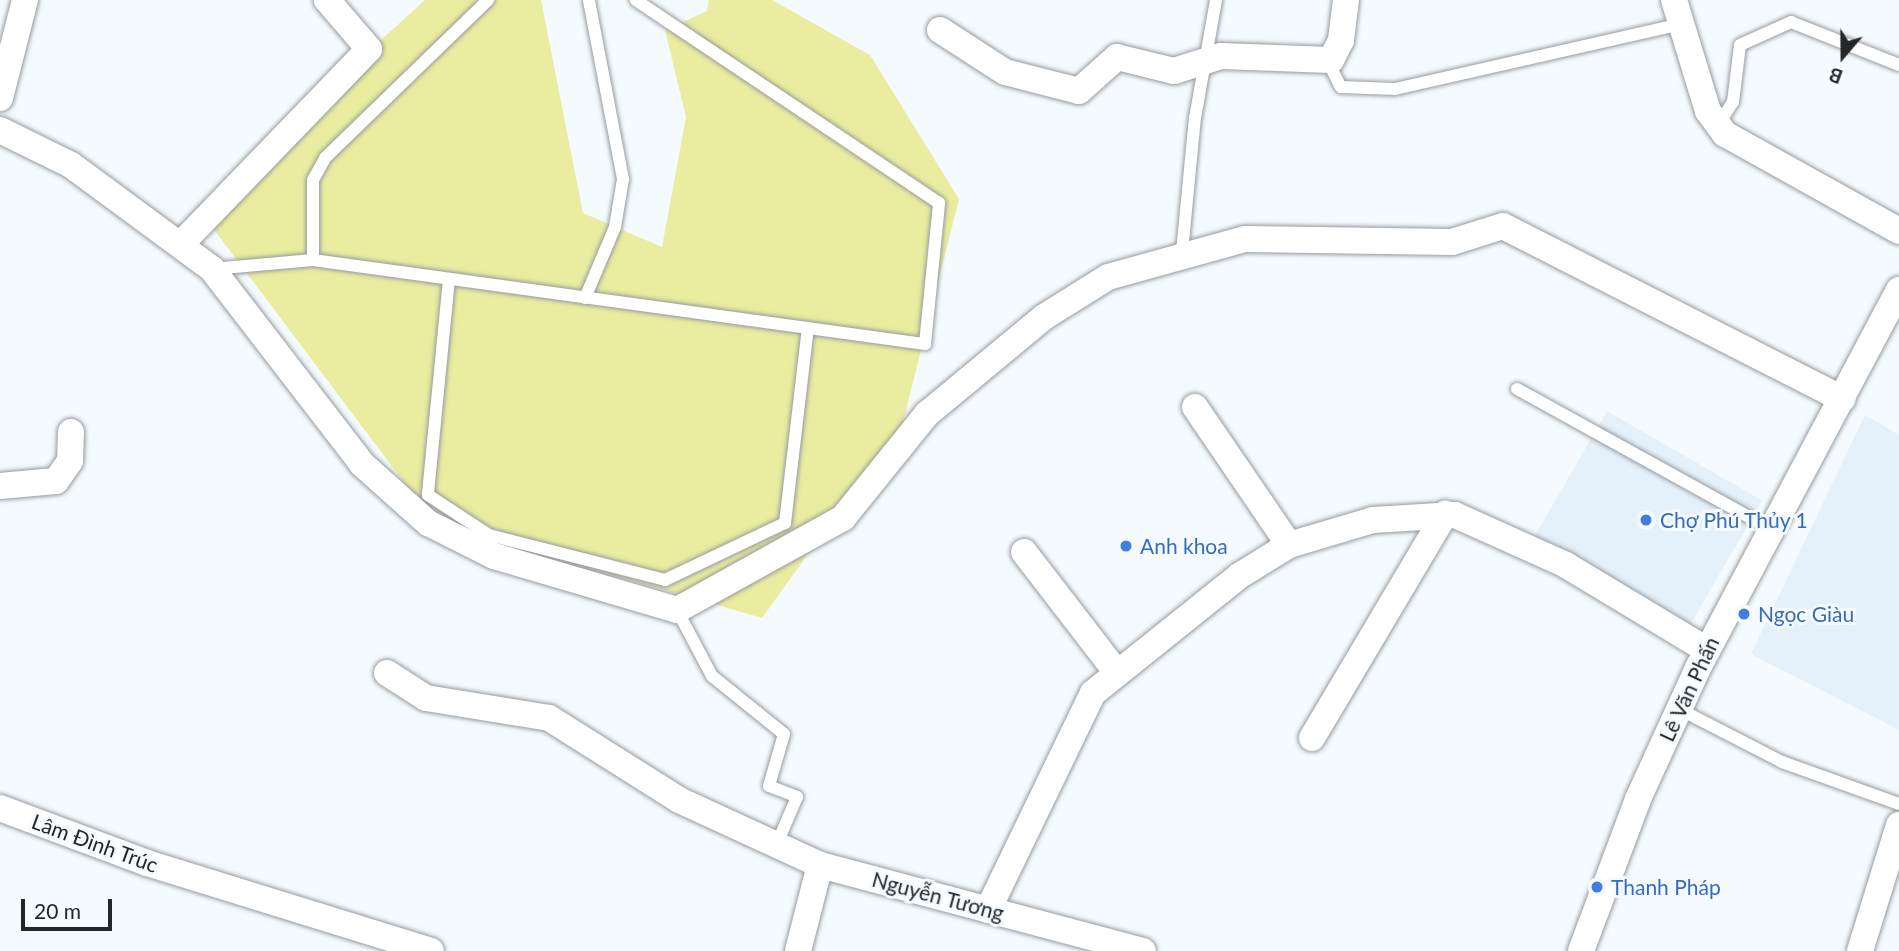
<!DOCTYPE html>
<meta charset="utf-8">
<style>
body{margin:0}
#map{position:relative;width:1899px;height:951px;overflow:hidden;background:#f5faff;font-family:Lato,sans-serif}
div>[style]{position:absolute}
.built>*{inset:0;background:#e4f0fa;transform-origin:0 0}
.green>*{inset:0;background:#eaed9f}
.roads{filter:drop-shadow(0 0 2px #969b9f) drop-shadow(0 0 2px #969b9f)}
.lane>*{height:12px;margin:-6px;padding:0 6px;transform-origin:6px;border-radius:6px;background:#fff}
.street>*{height:26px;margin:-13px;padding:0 13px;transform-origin:13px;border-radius:13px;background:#fff}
.dots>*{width:19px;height:19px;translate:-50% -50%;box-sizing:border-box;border:4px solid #f5faff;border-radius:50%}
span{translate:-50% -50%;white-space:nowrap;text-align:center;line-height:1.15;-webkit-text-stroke:6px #f5faff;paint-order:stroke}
.shop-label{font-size:21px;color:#366cbe}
.left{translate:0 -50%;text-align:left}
.street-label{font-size:21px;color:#242628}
.north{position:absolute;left:1808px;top:21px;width:70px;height:70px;-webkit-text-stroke:5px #f5faff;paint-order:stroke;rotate:200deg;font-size:19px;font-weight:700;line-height:28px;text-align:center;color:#242628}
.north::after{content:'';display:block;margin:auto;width:24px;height:32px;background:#242628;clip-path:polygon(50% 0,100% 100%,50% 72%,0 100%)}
.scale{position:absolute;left:21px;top:899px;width:91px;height:32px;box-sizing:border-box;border:4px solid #242628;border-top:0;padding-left:9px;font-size:21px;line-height:24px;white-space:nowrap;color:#242628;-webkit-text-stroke:5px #f5faff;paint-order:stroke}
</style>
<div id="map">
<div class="built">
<i style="left:1607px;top:411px;width:179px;height:151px;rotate:30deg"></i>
<i style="clip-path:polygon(1865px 415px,1899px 435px,1899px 730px,1751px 654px)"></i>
</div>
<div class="green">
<i style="clip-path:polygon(425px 0,541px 0,583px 213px,662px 247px,686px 117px,665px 30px,707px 11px,709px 0,772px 0,870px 55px,959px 199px,903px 422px,762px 618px,471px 534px,412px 493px,197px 207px)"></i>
</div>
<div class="roads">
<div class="lane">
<i style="left:1327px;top:60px;width:30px;rotate:63deg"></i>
<i style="left:1341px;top:87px;width:54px;rotate:2.1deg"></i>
<i style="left:1395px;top:89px;width:293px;rotate:-12.8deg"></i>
<i style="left:1718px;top:125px;width:27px;rotate:-57deg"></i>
<i style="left:1733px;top:102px;width:57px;rotate:-83deg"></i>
<i style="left:1740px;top:45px;width:56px;rotate:-24.3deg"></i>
<i style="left:1791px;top:22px;width:116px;rotate:21.7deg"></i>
<i style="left:1182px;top:252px;width:135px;rotate:-84.5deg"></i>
<i style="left:1195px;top:118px;width:120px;rotate:-79.9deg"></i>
<i style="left:313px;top:260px;width:80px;rotate:-90deg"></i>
<i style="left:313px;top:180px;width:25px;rotate:-61deg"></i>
<i style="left:325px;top:158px;width:227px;rotate:-44.1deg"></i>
<i style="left:212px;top:269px;width:101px;rotate:-5.1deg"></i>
<i style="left:313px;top:260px;width:618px;rotate:7.82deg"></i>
<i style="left:925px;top:344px;width:142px;rotate:-84.3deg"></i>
<i style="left:939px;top:203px;width:365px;rotate:-146.2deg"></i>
<i style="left:449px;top:279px;width:217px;rotate:95.6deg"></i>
<i style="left:428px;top:495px;width:73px;rotate:33.3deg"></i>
<i style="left:489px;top:535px;width:182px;rotate:14.3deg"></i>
<i style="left:665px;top:580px;width:133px;rotate:-25.4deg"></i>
<i style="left:785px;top:523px;width:196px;rotate:-83.3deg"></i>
<i style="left:585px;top:298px;width:77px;rotate:-67.1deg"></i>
<i style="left:615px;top:227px;width:49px;rotate:-80.5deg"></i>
<i style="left:623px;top:179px;width:182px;rotate:-100.8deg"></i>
<i style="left:1517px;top:389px;width:290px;rotate:28.9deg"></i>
<i style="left:677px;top:610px;width:75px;rotate:62.1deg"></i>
<i style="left:712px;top:676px;width:92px;rotate:38.9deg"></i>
<i style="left:784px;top:734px;width:54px;rotate:106.1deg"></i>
<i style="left:769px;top:786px;width:30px;rotate:21deg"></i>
<i style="left:797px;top:797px;width:53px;rotate:113.2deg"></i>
<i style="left:1679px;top:709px;width:116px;rotate:27.2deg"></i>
<i style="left:1782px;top:762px;width:124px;rotate:19.7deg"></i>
</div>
<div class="street">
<i style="left:1674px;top:0;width:116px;rotate:73deg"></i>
<i style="left:1708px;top:111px;width:29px;rotate:54deg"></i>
<i style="left:1725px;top:134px;width:199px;rotate:29.1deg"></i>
<i style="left:940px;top:30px;width:77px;rotate:32.9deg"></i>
<i style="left:1005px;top:72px;width:76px;rotate:14.4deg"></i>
<i style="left:1079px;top:91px;width:51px;rotate:-41.8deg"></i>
<i style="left:1117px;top:57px;width:59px;rotate:13.8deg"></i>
<i style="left:1174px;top:71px;width:49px;rotate:-17.7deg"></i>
<i style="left:1221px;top:56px;width:110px;rotate:2.1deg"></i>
<i style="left:1331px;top:60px;width:22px;rotate:-63deg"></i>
<i style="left:1341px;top:40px;width:40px;rotate:-82.9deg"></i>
<i style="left:0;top:98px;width:101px;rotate:-75.7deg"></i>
<i style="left:0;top:130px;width:79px;rotate:26.2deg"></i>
<i style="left:71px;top:165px;width:175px;rotate:36.4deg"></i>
<i style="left:212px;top:269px;width:246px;rotate:52.4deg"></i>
<i style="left:362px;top:464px;width:89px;rotate:41.8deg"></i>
<i style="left:428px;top:523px;width:74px;rotate:26.6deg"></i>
<i style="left:494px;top:556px;width:191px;rotate:16.4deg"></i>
<i style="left:677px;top:610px;width:190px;rotate:-29deg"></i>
<i style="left:843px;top:518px;width:134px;rotate:-51.1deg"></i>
<i style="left:927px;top:414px;width:152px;rotate:-39.7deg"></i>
<i style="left:1044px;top:317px;width:75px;rotate:-32deg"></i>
<i style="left:1108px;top:277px;width:142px;rotate:-15.5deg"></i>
<i style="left:1245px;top:239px;width:207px;rotate:0.8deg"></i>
<i style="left:1452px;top:242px;width:53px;rotate:-17.4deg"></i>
<i style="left:1503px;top:226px;width:381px;rotate:27deg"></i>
<i style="left:180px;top:245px;width:272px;rotate:-46deg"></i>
<i style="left:369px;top:49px;width:65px;rotate:-130.6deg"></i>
<i style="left:1195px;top:407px;width:167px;rotate:55.7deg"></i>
<i style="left:0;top:486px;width:56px;rotate:-5.1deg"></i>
<i style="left:56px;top:481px;width:24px;rotate:-55deg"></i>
<i style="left:70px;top:461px;width:29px;rotate:-88deg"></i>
<i style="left:1024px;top:552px;width:149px;rotate:52.4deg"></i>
<i style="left:387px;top:673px;width:46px;rotate:32.7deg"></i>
<i style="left:426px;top:698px;width:125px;rotate:9.2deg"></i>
<i style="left:549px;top:718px;width:154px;rotate:32.2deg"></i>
<i style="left:679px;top:800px;width:155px;rotate:24.7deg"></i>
<i style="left:1312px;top:738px;width:261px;rotate:-59.3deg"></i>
<i style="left:0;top:808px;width:157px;rotate:20.5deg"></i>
<i style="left:147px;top:863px;width:297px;rotate:17.2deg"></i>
<i style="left:988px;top:910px;width:241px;rotate:-64.2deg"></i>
<i style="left:1093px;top:693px;width:187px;rotate:-38.7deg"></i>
<i style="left:1239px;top:576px;width:59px;rotate:-31.8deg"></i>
<i style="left:1289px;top:545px;width:88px;rotate:-16.6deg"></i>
<i style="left:1373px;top:520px;width:82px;rotate:-3.5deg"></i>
<i style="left:1455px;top:515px;width:122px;rotate:24.2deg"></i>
<i style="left:1566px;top:565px;width:165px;rotate:31.1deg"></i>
<i style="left:798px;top:951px;width:89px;rotate:-75.7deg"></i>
<i style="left:820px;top:865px;width:334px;rotate:14.9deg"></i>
<i style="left:1581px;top:951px;width:162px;rotate:-69.4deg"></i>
<i style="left:1638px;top:799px;width:146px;rotate:-65.4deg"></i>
<i style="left:1699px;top:666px;width:426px;rotate:-62deg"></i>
<i style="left:1860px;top:951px;width:132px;rotate:-72.8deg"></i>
</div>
</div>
<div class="dots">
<i style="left:1646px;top:520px;background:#3f7fe0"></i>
<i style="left:1126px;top:546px;background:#3f7fe0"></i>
<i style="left:1744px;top:614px;background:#3f7fe0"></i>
<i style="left:1597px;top:887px;background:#3f7fe0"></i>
</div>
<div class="shop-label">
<span class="left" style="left:1660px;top:520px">Chợ Phú Thủy 1</span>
<span class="left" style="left:1140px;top:546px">Anh khoa</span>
<span class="left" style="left:1758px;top:614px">Ngọc Giàu</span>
<span class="left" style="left:1611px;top:887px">Thanh Pháp</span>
</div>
<div class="street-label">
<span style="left:1689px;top:689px;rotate:-65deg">Lê Văn Phấn</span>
<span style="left:95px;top:843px;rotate:20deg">Lâm Đình Trúc</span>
<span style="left:938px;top:896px;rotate:15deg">Nguyễn Tương</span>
</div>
<div class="north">B</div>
<div class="scale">20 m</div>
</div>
